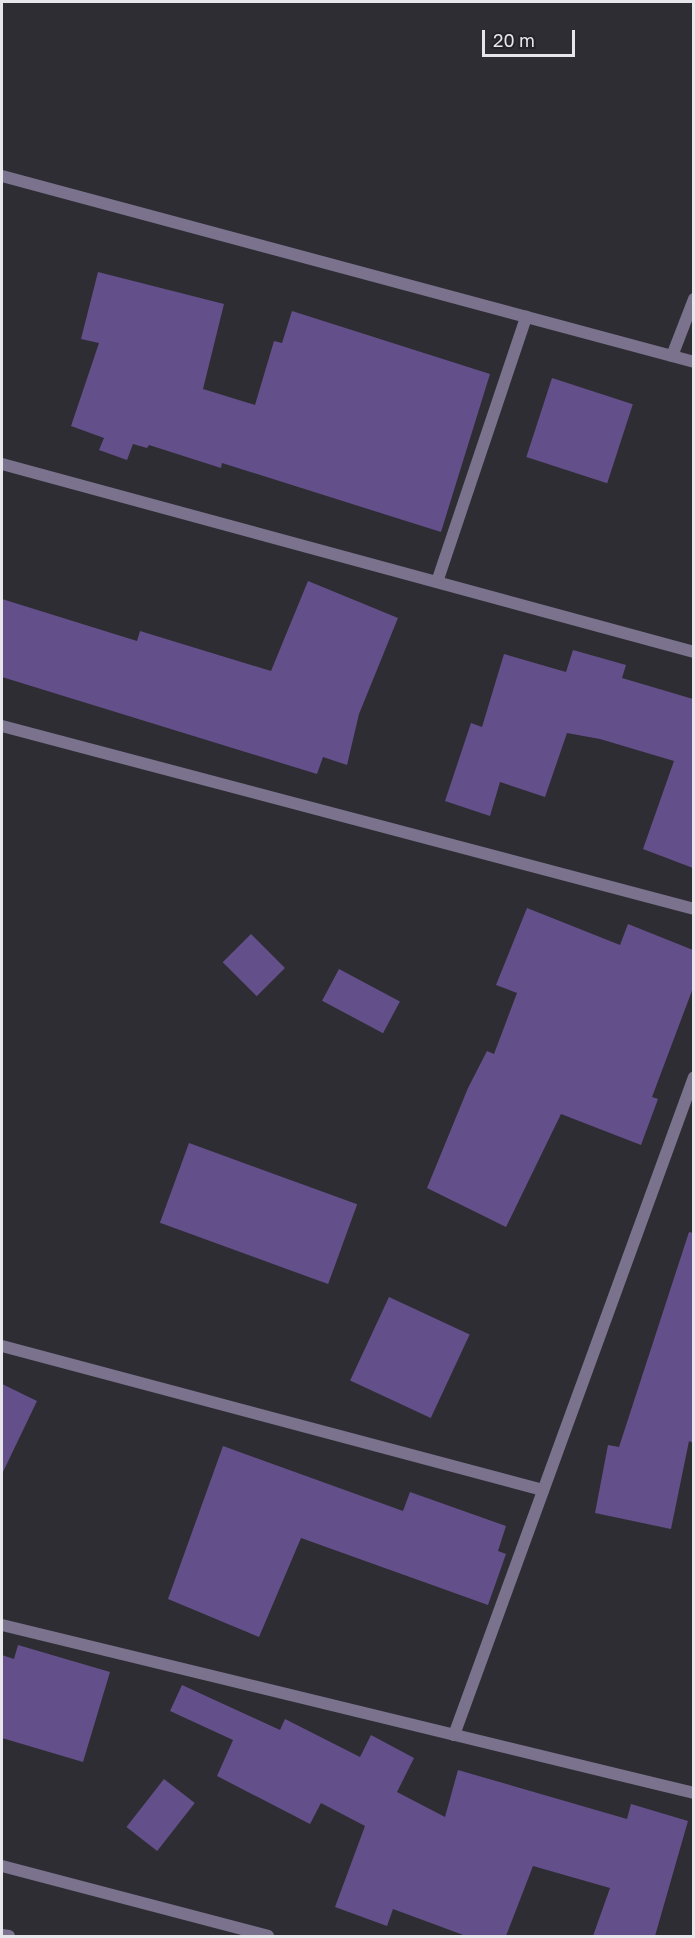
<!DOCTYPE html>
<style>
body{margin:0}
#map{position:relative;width:695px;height:1938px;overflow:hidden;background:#2f2d34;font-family:"Golos Text",sans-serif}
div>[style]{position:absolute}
.building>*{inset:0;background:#634f89;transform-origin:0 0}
.minor>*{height:12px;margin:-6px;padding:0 6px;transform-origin:6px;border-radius:6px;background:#7b738e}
span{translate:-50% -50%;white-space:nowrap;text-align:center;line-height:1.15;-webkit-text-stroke:5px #25232a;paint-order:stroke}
.frame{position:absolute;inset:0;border:3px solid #e7e6ea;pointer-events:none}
.scale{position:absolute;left:482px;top:30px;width:93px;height:27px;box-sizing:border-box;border:3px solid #e7e6ea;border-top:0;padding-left:8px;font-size:18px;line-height:21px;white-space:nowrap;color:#e7e6ea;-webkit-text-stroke:4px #25232a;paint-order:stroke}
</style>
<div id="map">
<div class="building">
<i style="clip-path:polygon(98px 272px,224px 304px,203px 389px,255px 405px,274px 341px,282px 343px,292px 311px,490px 374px,441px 532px,222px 463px,221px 468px,149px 445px,147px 448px,133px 444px,127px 460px,99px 450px,104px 438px,71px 426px,99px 343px,81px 339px)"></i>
<i style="left:552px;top:378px;width:85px;height:83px;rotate:18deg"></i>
<i style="clip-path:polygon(308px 581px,398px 618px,359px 714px,347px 765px,323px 757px,317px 774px,2px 677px,2px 599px,137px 641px,140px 631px,271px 671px)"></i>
<i style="clip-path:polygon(573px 650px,626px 665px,622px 678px,693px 699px,693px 868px,643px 849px,674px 761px,600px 739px,567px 733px,545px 797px,500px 782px,490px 816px,445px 801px,471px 723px,482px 727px,504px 654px,566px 672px)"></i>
<i style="clip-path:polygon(527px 908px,620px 945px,628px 924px,693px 950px,693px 988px,652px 1097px,658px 1099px,641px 1145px,561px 1114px,506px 1227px,427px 1188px,468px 1088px,487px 1051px,494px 1054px,517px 993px,496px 985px)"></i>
<i style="left:251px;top:934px;width:48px;height:40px;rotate:45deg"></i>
<i style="left:339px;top:969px;width:69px;height:36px;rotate:28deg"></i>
<i style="left:189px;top:1143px;width:179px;height:85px;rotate:20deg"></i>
<i style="clip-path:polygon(689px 1232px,693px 1233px,693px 1443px,689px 1441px,671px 1529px,595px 1513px,608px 1445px,619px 1447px)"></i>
<i style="left:389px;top:1297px;width:89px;height:92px;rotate:25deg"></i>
<i style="clip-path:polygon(2px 1384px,37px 1401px,2px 1474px)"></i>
<i style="clip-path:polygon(223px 1446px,403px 1511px,410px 1492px,506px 1526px,498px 1551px,506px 1554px,488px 1605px,301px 1538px,259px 1637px,168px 1599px)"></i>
<i style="clip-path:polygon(18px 1645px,110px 1672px,83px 1762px,2px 1738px,2px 1655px,14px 1659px)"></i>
<i style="clip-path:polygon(182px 1685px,280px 1730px,285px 1719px,360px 1757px,371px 1735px,414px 1758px,397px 1792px,445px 1817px,458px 1770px,627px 1819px,631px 1804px,688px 1821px,655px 1936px,593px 1936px,610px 1888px,533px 1866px,506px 1936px,466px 1936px,393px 1909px,387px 1926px,335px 1907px,365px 1826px,321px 1803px,310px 1824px,217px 1776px,233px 1740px,170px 1711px)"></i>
<i style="left:164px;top:1779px;width:39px;height:61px;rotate:38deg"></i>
</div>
<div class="minor">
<i style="left:2px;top:176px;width:717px;rotate:15.04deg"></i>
<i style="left:672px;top:356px;width:61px;rotate:-68.9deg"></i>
<i style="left:2px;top:464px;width:717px;rotate:15.2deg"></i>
<i style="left:437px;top:582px;width:280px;rotate:-71.4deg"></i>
<i style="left:2px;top:726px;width:716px;rotate:14.81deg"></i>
<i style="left:2px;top:1346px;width:560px;rotate:14.91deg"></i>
<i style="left:2px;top:1625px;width:712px;rotate:13.65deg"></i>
<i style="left:454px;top:1735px;width:700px;rotate:-69.96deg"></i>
<i style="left:2px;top:1866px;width:275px;rotate:14.7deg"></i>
<i style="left:2px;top:1935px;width:7px;rotate:8deg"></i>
</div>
<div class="frame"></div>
<div class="scale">20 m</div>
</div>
